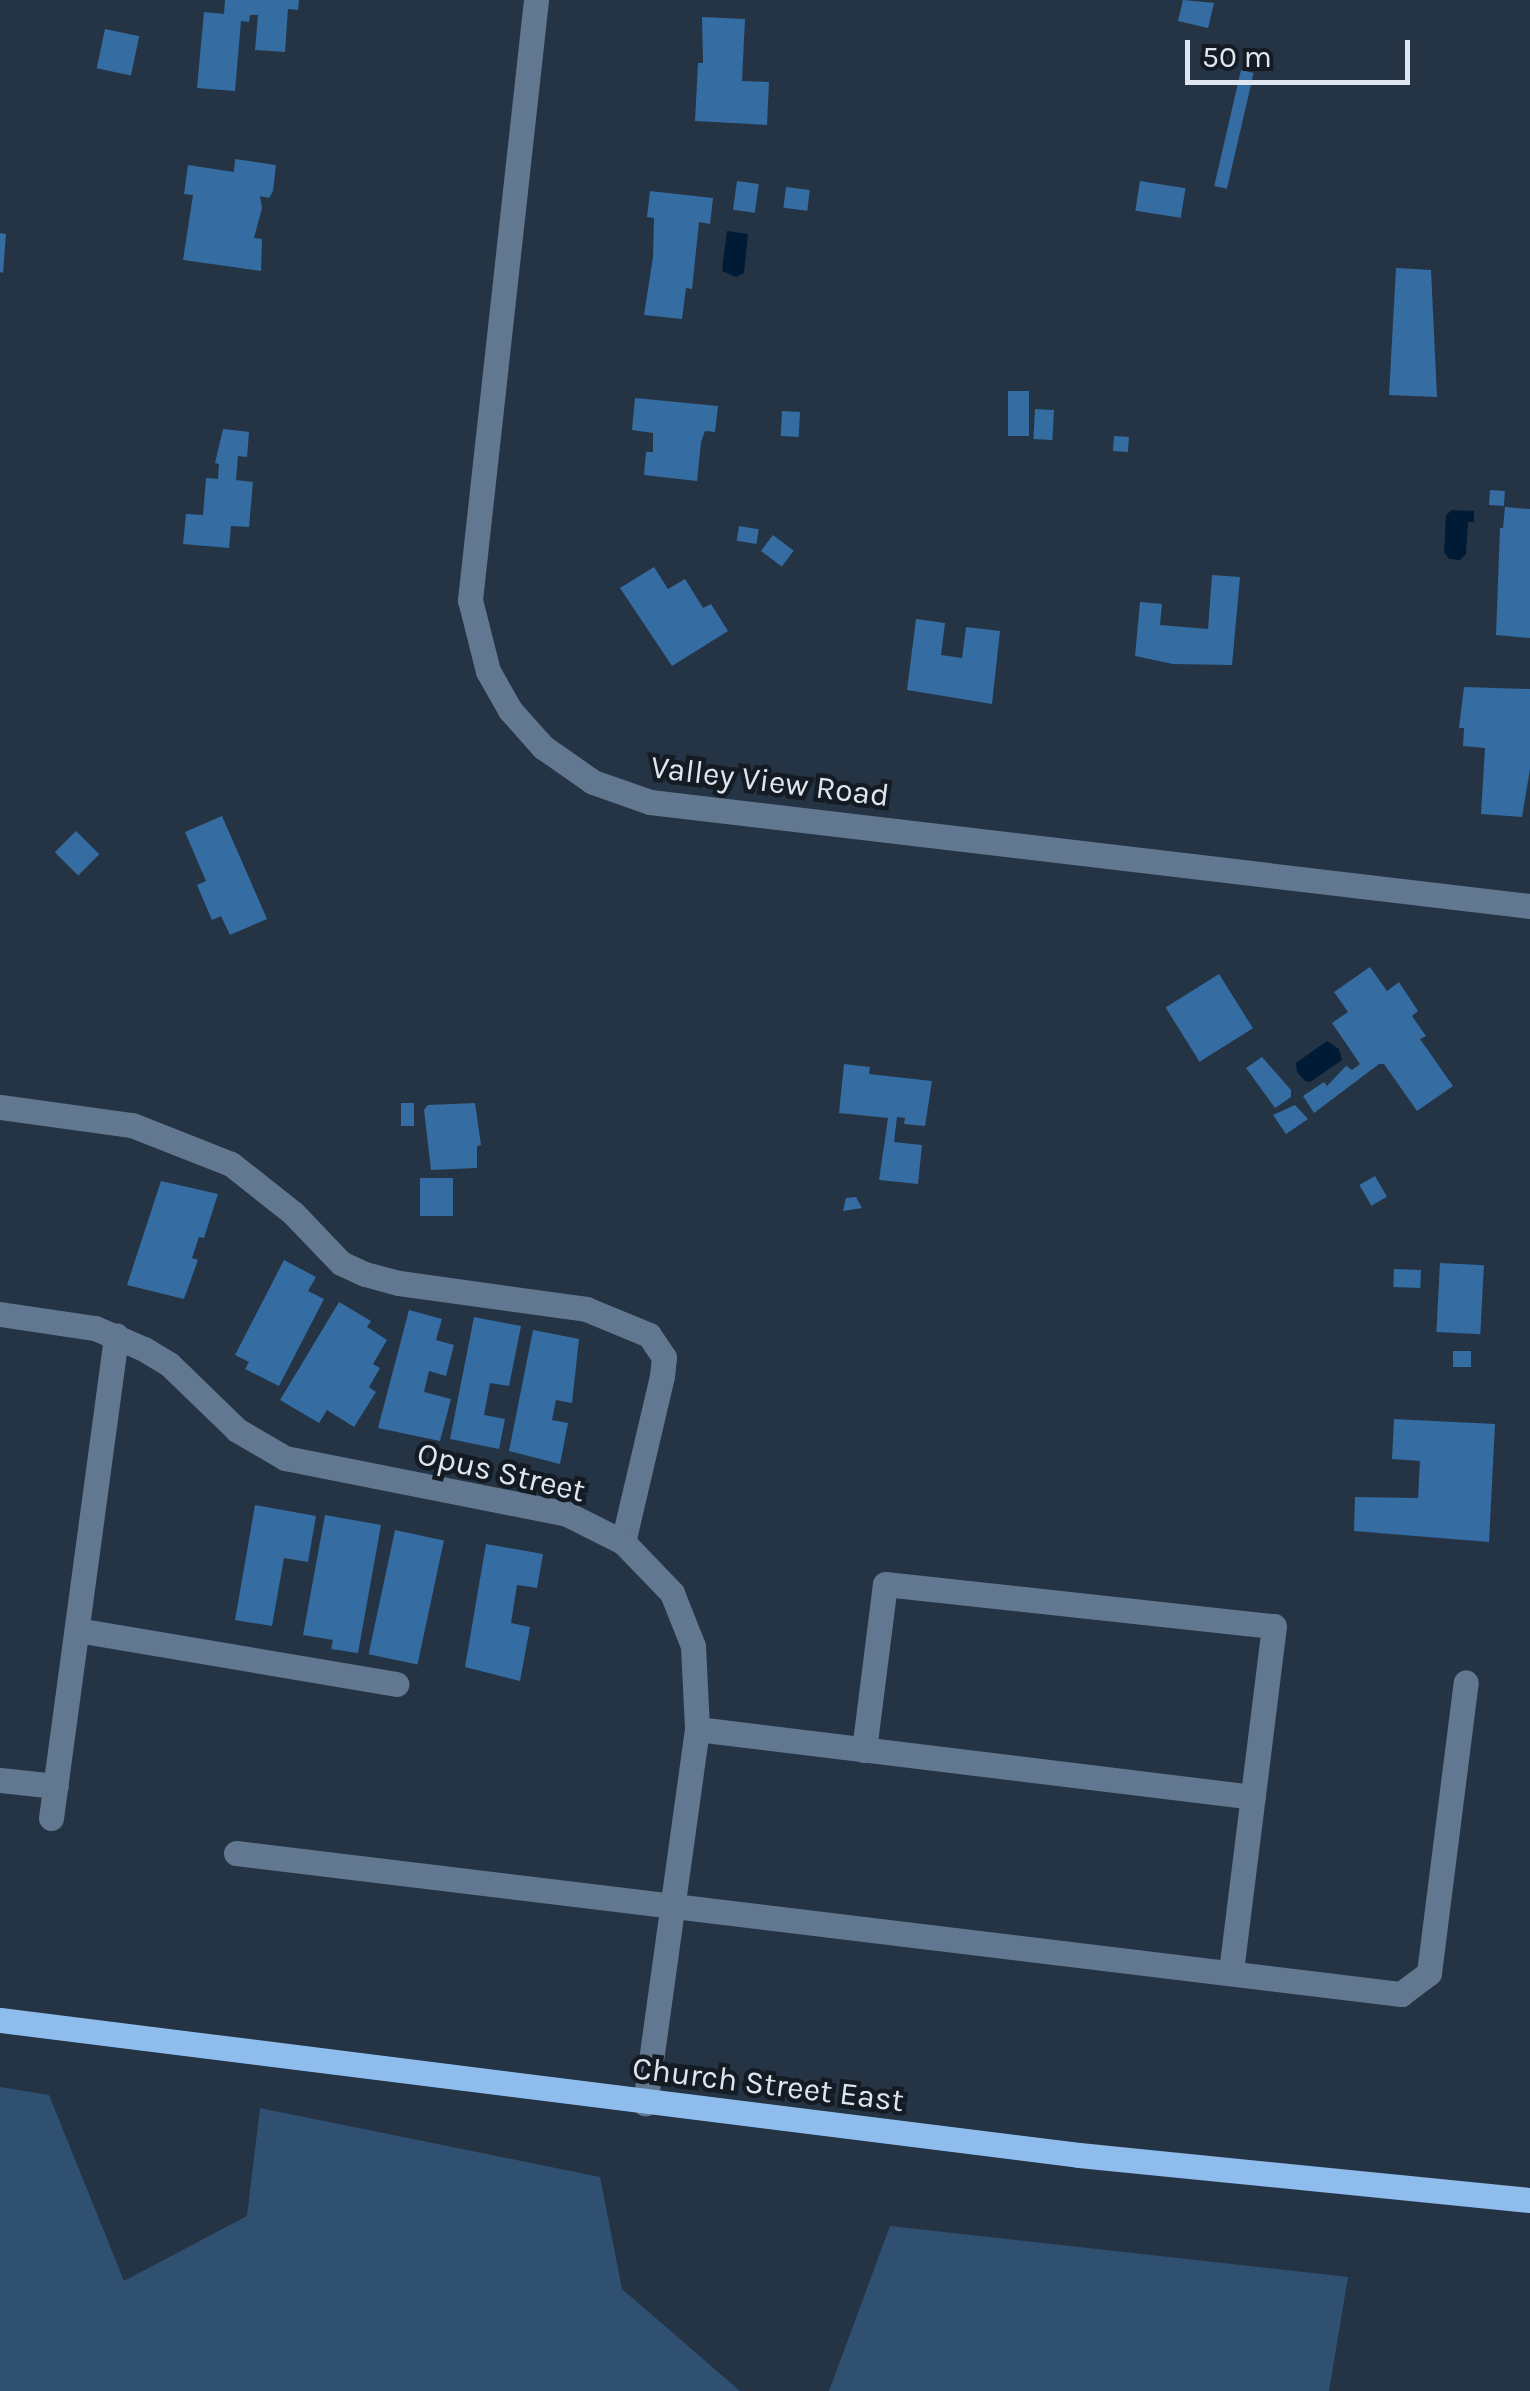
<!DOCTYPE html>
<style>
body{margin:0}
#map{position:relative;width:1530px;height:2391px;overflow:hidden;background:#253444;font-family:Karla,sans-serif}
div>[style]{position:absolute}
.green>*{inset:0;background:#2f5071}
.water>*{inset:0;background:#001b35}
.building>*{inset:0;background:#356ca1;transform-origin:0 0}
.minor>*{height:25px;margin:-12.5px;padding:0 12.5px;transform-origin:12.5px;border-radius:12.5px;background:#617890}
.major>*{height:25px;margin:-12.5px;padding:0 12.5px;transform-origin:12.5px;border-radius:12.5px;background:#8dbced}
span{translate:-50% -50%;white-space:nowrap;text-align:center;line-height:1.15;-webkit-text-stroke:9px #151b22;paint-order:stroke}
.street-label{font-size:32px;color:#dde6f1}
.scale{position:absolute;left:1185px;top:40px;width:225px;height:45px;box-sizing:border-box;border:5px solid #dde6f1;border-top:0;padding-left:12px;font-size:30px;line-height:35px;white-space:nowrap;color:#dde6f1;-webkit-text-stroke:8px #151b22;paint-order:stroke}
</style>
<div id="map">
<div class="green">
<i style="clip-path:polygon(0 2087px,49px 2095px,124px 2281px,247px 2216px,260px 2108px,600px 2177px,622px 2289px,740px 2391px,0 2391px)"></i>
<i style="clip-path:polygon(890px 2226px,1348px 2277px,1329px 2391px,829px 2391px)"></i>
</div>
<div class="water">
<i style="clip-path:polygon(727px 231px,748px 234px,744px 273px,736px 277px,722px 271px)"></i>
<i style="clip-path:polygon(1452px 510px,1474px 511px,1474px 522px,1468px 522px,1466px 554px,1460px 560px,1449px 559px,1444px 552px,1446px 515px)"></i>
<i style="clip-path:polygon(1327px 1041px,1339px 1049px,1342px 1060px,1310px 1082px,1305px 1081px,1297px 1072px,1296px 1063px)"></i>
</div>
<div class="building">
<i style="clip-path:polygon(225px 0,299px 0,298px 10px,288px 9px,285px 52px,255px 50px,258px 15px,250px 15px,249px 22px,241px 21px,235px 91px,197px 88px,204px 12px,224px 14px)"></i>
<i style="clip-path:polygon(1183px 0,1214px 3px,1208px 28px,1178px 21px)"></i>
<i style="clip-path:polygon(702px 17px,745px 19px,742px 81px,769px 82px,767px 125px,695px 121px,698px 63px,703px 63px)"></i>
<i style="left:105px;top:29px;width:35px;height:40px;rotate:12deg"></i>
<i style="left:1241px;top:70px;width:13px;height:119px;rotate:13deg"></i>
<i style="clip-path:polygon(235px 159px,276px 165px,273px 191px,269px 198px,260px 196px,262px 208px,254px 238px,262px 239px,261px 271px,183px 260px,193px 195px,184px 194px,188px 165px,234px 172px)"></i>
<i style="left:737px;top:181px;width:22px;height:29px;rotate:8deg"></i>
<i style="left:1140px;top:181px;width:46px;height:30px;rotate:9deg"></i>
<i style="left:786px;top:187px;width:24px;height:21px;rotate:7deg"></i>
<i style="clip-path:polygon(650px 191px,713px 198px,710px 224px,699px 222px,692px 289px,686px 288px,682px 319px,644px 315px,653px 257px,654px 218px,647px 217px)"></i>
<i style="clip-path:polygon(0 233px,6px 234px,3px 273px,0 272px)"></i>
<i style="clip-path:polygon(1396px 268px,1431px 270px,1437px 397px,1389px 395px)"></i>
<i style="left:1008px;top:391px;width:21px;height:45px"></i>
<i style="clip-path:polygon(635px 398px,718px 406px,715px 432px,705px 431px,701px 442px,697px 481px,644px 475px,646px 452px,653px 452px,653px 433px,632px 430px)"></i>
<i style="left:1035px;top:409px;width:19px;height:30px;rotate:3deg"></i>
<i style="left:782px;top:411px;width:18px;height:25px;rotate:3deg"></i>
<i style="clip-path:polygon(223px 429px,249px 432px,247px 457px,238px 456px,236px 480px,253px 482px,249px 527px,231px 526px,229px 548px,183px 544px,186px 514px,203px 515px,206px 478px,218px 479px,219px 464px,215px 463px)"></i>
<i style="left:1114px;top:436px;width:15px;height:15px;rotate:4deg"></i>
<i style="left:1490px;top:490px;width:15px;height:15px;rotate:4deg"></i>
<i style="clip-path:polygon(1505px 507px,1530px 509px,1530px 638px,1496px 635px,1500px 528px,1503px 528px)"></i>
<i style="left:739px;top:526px;width:20px;height:15px;rotate:9deg"></i>
<i style="left:773px;top:535px;width:26px;height:20px;rotate:37deg"></i>
<i style="clip-path:polygon(654px 567px,668px 589px,685px 579px,703px 608px,711px 604px,728px 631px,672px 666px,620px 588px)"></i>
<i style="clip-path:polygon(1212px 575px,1240px 577px,1232px 665px,1173px 664px,1135px 656px,1140px 602px,1162px 604px,1160px 625px,1208px 629px)"></i>
<i style="clip-path:polygon(916px 619px,945px 623px,941px 655px,962px 658px,966px 627px,1000px 631px,992px 704px,907px 690px)"></i>
<i style="clip-path:polygon(1464px 687px,1530px 689px,1530px 769px,1522px 817px,1481px 814px,1485px 748px,1463px 746px,1464px 728px,1459px 728px)"></i>
<i style="clip-path:polygon(222px 816px,267px 919px,230px 935px,221px 916px,212px 920px,197px 885px,206px 881px,185px 832px)"></i>
<i style="left:76px;top:831px;width:33px;height:30px;rotate:45deg"></i>
<i style="clip-path:polygon(1370px 967px,1387px 991px,1399px 982px,1418px 1011px,1412px 1016px,1426px 1036px,1420px 1039px,1453px 1086px,1417px 1111px,1384px 1064px,1379px 1064px,1314px 1113px,1303px 1096px,1324px 1082px,1327px 1086px,1346px 1066px,1352px 1070px,1360px 1064px,1332px 1023px,1348px 1012px,1334px 992px)"></i>
<i style="left:1219px;top:974px;width:64px;height:63px;rotate:58deg"></i>
<i style="clip-path:polygon(1262px 1057px,1291px 1090px,1291px 1097px,1275px 1108px,1246px 1068px)"></i>
<i style="clip-path:polygon(844px 1064px,870px 1067px,869px 1074px,932px 1081px,925px 1126px,904px 1124px,905px 1118px,897px 1117px,894px 1142px,922px 1145px,918px 1184px,879px 1180px,888px 1118px,839px 1113px)"></i>
<i style="left:401px;top:1103px;width:13px;height:23px"></i>
<i style="clip-path:polygon(475px 1103px,481px 1145px,477px 1146px,477px 1168px,431px 1170px,424px 1110px,428px 1105px)"></i>
<i style="clip-path:polygon(1295px 1105px,1308px 1119px,1286px 1134px,1273px 1115px)"></i>
<i style="left:1375px;top:1176px;width:24px;height:18px;rotate:60deg"></i>
<i style="left:420px;top:1178px;width:33px;height:38px"></i>
<i style="clip-path:polygon(161px 1181px,218px 1194px,204px 1238px,199px 1237px,192px 1258px,198px 1260px,184px 1299px,127px 1285px)"></i>
<i style="clip-path:polygon(856px 1197px,862px 1208px,843px 1211px,846px 1198px)"></i>
<i style="clip-path:polygon(284px 1260px,316px 1277px,308px 1291px,324px 1299px,279px 1386px,245px 1369px,249px 1362px,235px 1355px)"></i>
<i style="left:1440px;top:1263px;width:44px;height:69px;rotate:3deg"></i>
<i style="left:1394px;top:1269px;width:27px;height:18px;rotate:2deg"></i>
<i style="clip-path:polygon(339px 1302px,371px 1321px,367px 1327px,387px 1340px,373px 1364px,380px 1368px,369px 1387px,376px 1392px,354px 1427px,327px 1410px,319px 1423px,280px 1400px)"></i>
<i style="clip-path:polygon(409px 1310px,442px 1319px,436px 1340px,454px 1345px,446px 1376px,429px 1371px,424px 1392px,451px 1399px,440px 1441px,378px 1428px)"></i>
<i style="clip-path:polygon(474px 1317px,521px 1326px,509px 1386px,490px 1383px,484px 1415px,505px 1419px,499px 1449px,450px 1439px)"></i>
<i style="clip-path:polygon(533px 1330px,579px 1339px,572px 1403px,556px 1400px,552px 1420px,568px 1423px,560px 1464px,509px 1451px)"></i>
<i style="left:1453px;top:1351px;width:18px;height:16px"></i>
<i style="clip-path:polygon(1394px 1419px,1495px 1424px,1489px 1542px,1354px 1531px,1355px 1497px,1418px 1498px,1420px 1461px,1392px 1459px)"></i>
<i style="clip-path:polygon(255px 1505px,316px 1516px,308px 1562px,284px 1558px,272px 1626px,235px 1620px)"></i>
<i style="clip-path:polygon(325px 1515px,381px 1525px,358px 1653px,331px 1649px,333px 1640px,303px 1635px)"></i>
<i style="left:395px;top:1530px;width:50px;height:127px;rotate:12deg"></i>
<i style="clip-path:polygon(486px 1544px,543px 1554px,537px 1588px,517px 1585px,511px 1623px,530px 1627px,520px 1681px,465px 1667px)"></i>
</div>
<div class="minor">
<i style="left:536px;top:0;width:604px;rotate:96.28deg"></i>
<i style="left:470px;top:600px;width:73px;rotate:75.8deg"></i>
<i style="left:488px;top:671px;width:45px;rotate:60.6deg"></i>
<i style="left:510px;top:710px;width:50px;rotate:48.3deg"></i>
<i style="left:543px;top:747px;width:61px;rotate:35deg"></i>
<i style="left:593px;top:782px;width:60px;rotate:19.3deg"></i>
<i style="left:650px;top:802px;width:886px;rotate:6.74deg"></i>
<i style="left:0;top:1107px;width:133px;rotate:7.8deg"></i>
<i style="left:132px;top:1125px;width:106px;rotate:21.5deg"></i>
<i style="left:231px;top:1164px;width:79px;rotate:38.3deg"></i>
<i style="left:293px;top:1213px;width:69px;rotate:46.2deg"></i>
<i style="left:341px;top:1263px;width:26px;rotate:25deg"></i>
<i style="left:365px;top:1274px;width:35px;rotate:15deg"></i>
<i style="left:399px;top:1283px;width:189px;rotate:7.9deg"></i>
<i style="left:586px;top:1309px;width:68px;rotate:22.4deg"></i>
<i style="left:649px;top:1335px;width:27px;rotate:56deg"></i>
<i style="left:664px;top:1357px;width:19px;rotate:96deg"></i>
<i style="left:662px;top:1376px;width:171px;rotate:103.2deg"></i>
<i style="left:0;top:1314px;width:96px;rotate:8.4deg"></i>
<i style="left:95px;top:1328px;width:53px;rotate:23.2deg"></i>
<i style="left:144px;top:1349px;width:29px;rotate:31deg"></i>
<i style="left:169px;top:1364px;width:95px;rotate:44.1deg"></i>
<i style="left:237px;top:1430px;width:56px;rotate:30.3deg"></i>
<i style="left:285px;top:1458px;width:288px;rotate:11.2deg"></i>
<i style="left:567px;top:1514px;width:63px;rotate:26.6deg"></i>
<i style="left:623px;top:1542px;width:71px;rotate:46.1deg"></i>
<i style="left:672px;top:1593px;width:57px;rotate:68.4deg"></i>
<i style="left:693px;top:1646px;width:83px;rotate:87.2deg"></i>
<i style="left:697px;top:1729px;width:378px;rotate:97.9deg"></i>
<i style="left:77px;top:1630px;width:324px;rotate:9.6deg"></i>
<i style="left:697px;top:1729px;width:560px;rotate:6.97deg"></i>
<i style="left:864px;top:1750px;width:167px;rotate:-82.8deg"></i>
<i style="left:885px;top:1584px;width:391px;rotate:6.2deg"></i>
<i style="left:1274px;top:1626px;width:347px;rotate:97.1deg"></i>
<i style="left:0;top:1780px;width:56px;rotate:6.1deg"></i>
<i style="left:51px;top:1818px;width:487px;rotate:-82.3deg"></i>
<i style="left:236px;top:1853px;width:1174px;rotate:6.9deg"></i>
<i style="left:1401px;top:1994px;width:35px;rotate:-37deg"></i>
<i style="left:1429px;top:1973px;width:293px;rotate:-82.8deg"></i>
</div>
<div class="major">
<i style="left:0;top:2020px;width:1087px;rotate:7.13deg"></i>
<i style="left:1079px;top:2155px;width:453px;rotate:5.7deg"></i>
</div>
<div class="street-label">
<span style="left:770px;top:782px;rotate:7deg">Valley View Road</span>
<span style="left:501px;top:1473px;rotate:13deg">Opus Street</span>
<span style="left:768px;top:2085px;rotate:7deg">Church Street East</span>
</div>
<div class="scale">50 m</div>
</div>
